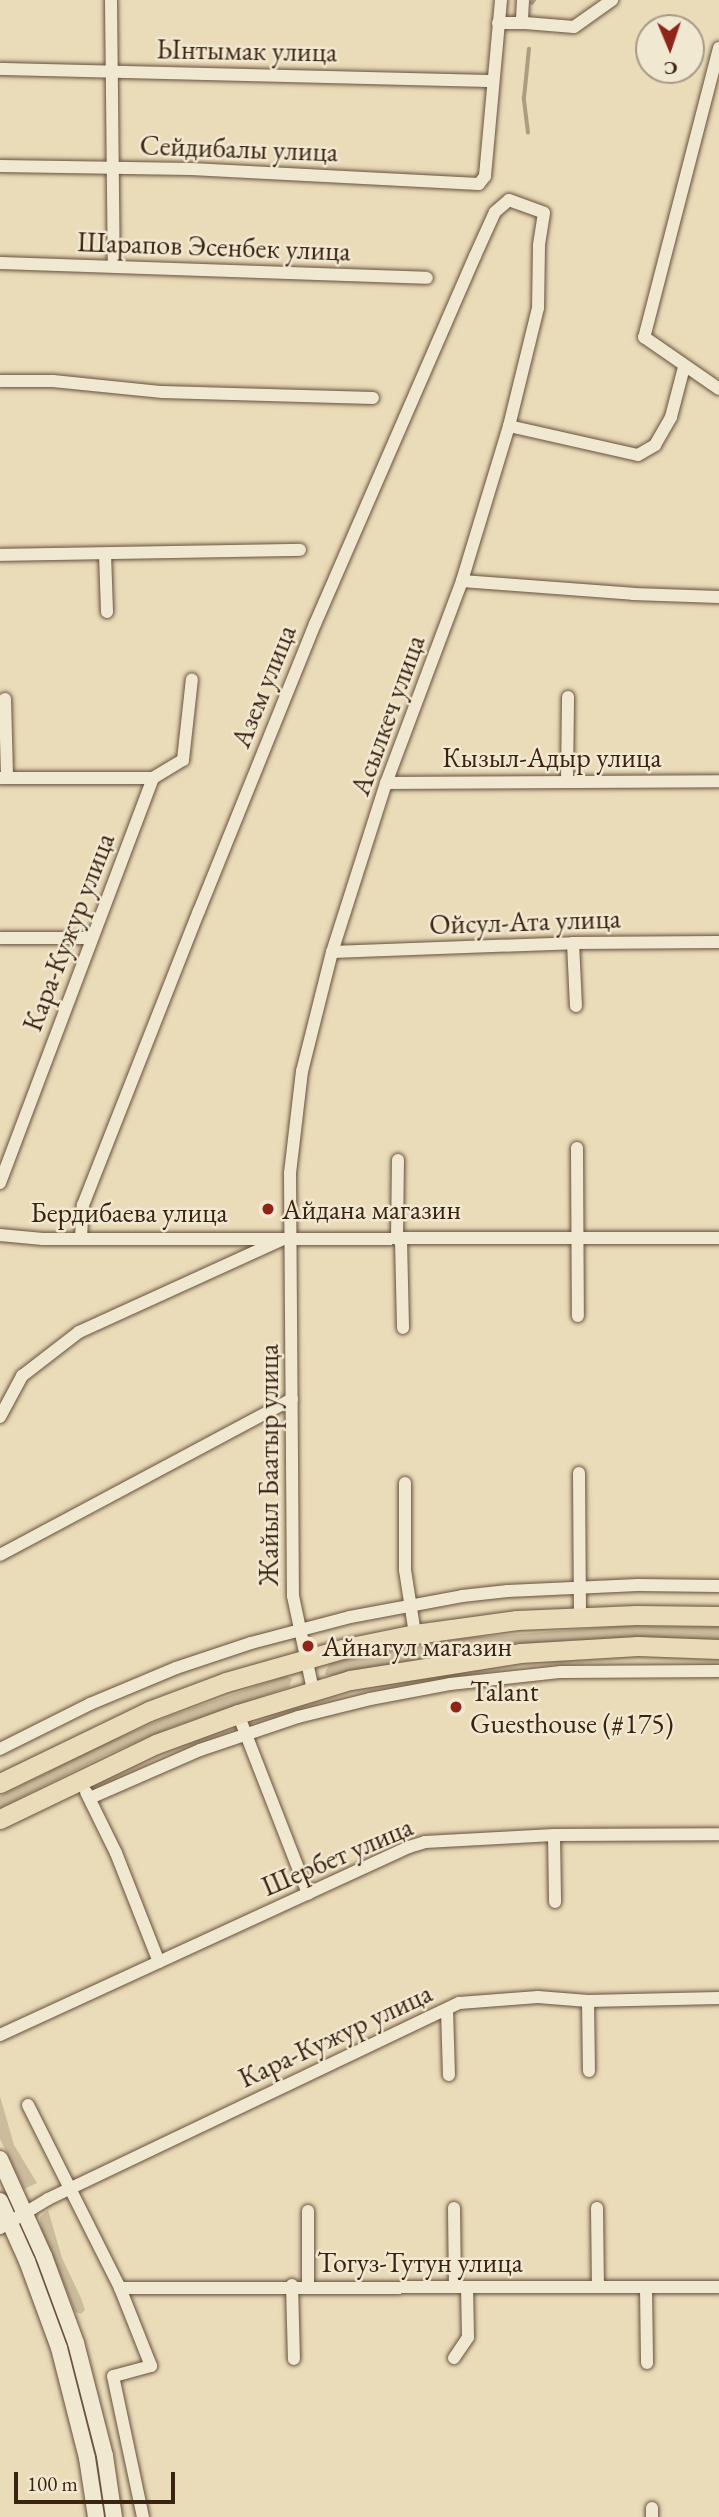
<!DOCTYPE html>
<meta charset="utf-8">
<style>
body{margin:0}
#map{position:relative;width:719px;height:2517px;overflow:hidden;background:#eadbb9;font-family:"EB Garamond",serif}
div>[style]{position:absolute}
.green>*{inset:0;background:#ccbc9d}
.stream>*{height:3.5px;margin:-1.75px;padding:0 1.75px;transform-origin:1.75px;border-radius:1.75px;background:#ae9c80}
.roads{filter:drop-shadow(0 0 2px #67513c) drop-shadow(0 0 2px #67513c)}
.street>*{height:12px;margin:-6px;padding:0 6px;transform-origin:6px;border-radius:6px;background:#f1e8d2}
.secondary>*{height:16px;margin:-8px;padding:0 8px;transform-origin:8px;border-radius:8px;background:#f1e8d2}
.primary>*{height:19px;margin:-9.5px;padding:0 9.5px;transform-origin:9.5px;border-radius:9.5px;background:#eadbb9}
.dots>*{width:19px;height:19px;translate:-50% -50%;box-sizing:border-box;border:4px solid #f1e8d2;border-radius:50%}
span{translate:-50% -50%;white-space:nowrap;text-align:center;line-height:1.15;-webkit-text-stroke:5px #f1e8d2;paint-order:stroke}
.street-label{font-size:28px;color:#3b2312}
.poi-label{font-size:28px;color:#3b2312}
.left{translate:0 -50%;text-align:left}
.north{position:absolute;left:635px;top:14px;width:70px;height:70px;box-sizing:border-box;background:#f1e8d2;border:2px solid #a89985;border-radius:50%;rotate:178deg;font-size:19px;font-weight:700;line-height:28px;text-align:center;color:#3b2312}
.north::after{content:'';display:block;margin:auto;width:24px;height:32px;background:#8f2418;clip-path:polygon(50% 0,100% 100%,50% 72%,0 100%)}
.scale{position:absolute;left:14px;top:2472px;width:161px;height:32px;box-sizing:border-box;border:4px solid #3b2312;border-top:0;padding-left:9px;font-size:21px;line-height:24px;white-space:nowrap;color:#3b2312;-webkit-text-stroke:5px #f1e8d2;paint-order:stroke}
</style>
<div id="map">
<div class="green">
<i style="clip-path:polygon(625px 1626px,719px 1627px,719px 1640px,570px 1640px,467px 1650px,335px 1675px,326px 1675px,325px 1673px,330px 1663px,465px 1638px)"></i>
<i style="clip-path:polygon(286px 1676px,292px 1679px,289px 1687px,172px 1727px,106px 1755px,0 1808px,0 1796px,102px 1745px,167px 1717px)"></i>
<i style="clip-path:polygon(0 2096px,14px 2145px,37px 2183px,24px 2189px,0 2139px)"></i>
<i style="clip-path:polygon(48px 2210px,62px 2258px,81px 2298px,85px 2310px,81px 2314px,75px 2312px,41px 2228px,40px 2217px)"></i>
</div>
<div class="stream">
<i style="left:532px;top:3px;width:4px;rotate:-56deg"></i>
<i style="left:528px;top:133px;width:35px;rotate:-97deg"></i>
<i style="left:524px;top:98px;width:49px;rotate:-84.2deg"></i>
</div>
<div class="roads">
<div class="street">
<i style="left:111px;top:0;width:266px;rotate:89.4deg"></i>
<i style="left:523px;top:0;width:19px;rotate:93deg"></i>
<i style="left:522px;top:19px;width:5px;rotate:53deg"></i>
<i style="left:525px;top:23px;width:49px;rotate:4.7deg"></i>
<i style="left:574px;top:27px;width:47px;rotate:-35.4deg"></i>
<i style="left:498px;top:23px;width:27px"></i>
<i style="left:719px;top:48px;width:299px;rotate:104.5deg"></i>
<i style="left:644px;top:337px;width:91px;rotate:34.7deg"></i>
<i style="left:0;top:69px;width:493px;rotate:1.4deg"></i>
<i style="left:0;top:166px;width:191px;rotate:0.9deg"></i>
<i style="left:191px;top:169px;width:288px;rotate:3deg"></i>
<i style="left:479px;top:184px;width:10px;rotate:-53deg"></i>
<i style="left:485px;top:176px;width:177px;rotate:-84.8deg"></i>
<i style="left:0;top:263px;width:427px;rotate:2deg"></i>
<i style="left:0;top:381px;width:53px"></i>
<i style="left:53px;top:381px;width:110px;rotate:5.8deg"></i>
<i style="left:162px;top:392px;width:211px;rotate:1.6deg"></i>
<i style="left:509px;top:426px;width:132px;rotate:12.7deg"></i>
<i style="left:638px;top:455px;width:20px;rotate:-30deg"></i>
<i style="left:655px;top:445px;width:32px;rotate:-60deg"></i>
<i style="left:671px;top:417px;width:52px;rotate:-75.4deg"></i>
<i style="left:105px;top:554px;width:58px;rotate:88deg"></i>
<i style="left:0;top:555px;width:300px;rotate:-1deg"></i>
<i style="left:462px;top:581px;width:171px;rotate:4.3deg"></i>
<i style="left:633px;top:594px;width:86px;rotate:2deg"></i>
<i style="left:5px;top:699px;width:79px;rotate:88.5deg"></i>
<i style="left:0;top:778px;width:153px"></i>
<i style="left:153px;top:778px;width:35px;rotate:-31deg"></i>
<i style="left:183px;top:760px;width:81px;rotate:-83.7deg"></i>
<i style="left:567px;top:782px;width:85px;rotate:-89.3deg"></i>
<i style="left:386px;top:783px;width:333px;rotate:-0.3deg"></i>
<i style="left:0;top:938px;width:91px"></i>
<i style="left:573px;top:943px;width:63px;rotate:87.3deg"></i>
<i style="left:332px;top:952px;width:241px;rotate:-2.1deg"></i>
<i style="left:573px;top:943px;width:146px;rotate:-0.4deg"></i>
<i style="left:577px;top:1148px;width:168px;rotate:89.7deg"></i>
<i style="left:0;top:1183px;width:433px;rotate:-69.3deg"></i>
<i style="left:0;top:1235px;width:43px;rotate:5.3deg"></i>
<i style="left:43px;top:1239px;width:676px;rotate:-0.08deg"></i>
<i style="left:81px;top:1238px;width:33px;rotate:-87deg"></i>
<i style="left:83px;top:1205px;width:316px;rotate:-68.5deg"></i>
<i style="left:199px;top:911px;width:310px;rotate:-68deg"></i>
<i style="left:315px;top:624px;width:401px;rotate:-66.5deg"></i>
<i style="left:475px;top:256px;width:48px;rotate:-65.6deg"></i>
<i style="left:495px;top:212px;width:18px;rotate:-41deg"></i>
<i style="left:509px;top:200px;width:37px;rotate:20deg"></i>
<i style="left:544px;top:213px;width:33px;rotate:99deg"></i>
<i style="left:539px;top:246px;width:62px;rotate:90.9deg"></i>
<i style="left:538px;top:308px;width:122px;rotate:103.8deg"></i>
<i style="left:509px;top:426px;width:162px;rotate:106.9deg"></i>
<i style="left:462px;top:581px;width:216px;rotate:110.6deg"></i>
<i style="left:386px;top:783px;width:177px;rotate:107.7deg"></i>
<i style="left:332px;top:952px;width:123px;rotate:104.1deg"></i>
<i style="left:302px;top:1071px;width:103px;rotate:96.7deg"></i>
<i style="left:290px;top:1173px;width:423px;rotate:89.6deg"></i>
<i style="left:293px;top:1596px;width:96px;rotate:78deg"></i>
<i style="left:397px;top:1239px;width:79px;rotate:-89.3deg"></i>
<i style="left:401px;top:1239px;width:89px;rotate:88.7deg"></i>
<i style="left:0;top:1417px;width:47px;rotate:-61.8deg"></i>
<i style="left:22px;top:1376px;width:72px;rotate:-37.7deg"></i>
<i style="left:79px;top:1332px;width:222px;rotate:-24.5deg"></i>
<i style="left:579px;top:1473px;width:143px;rotate:89.6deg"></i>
<i style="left:405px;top:1483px;width:87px;rotate:90deg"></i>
<i style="left:405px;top:1570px;width:65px;rotate:81.1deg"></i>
<i style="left:0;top:1555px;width:331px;rotate:-28.1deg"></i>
<i style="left:238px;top:1714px;width:193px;rotate:68.7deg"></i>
<i style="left:0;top:1749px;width:101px;rotate:-26.6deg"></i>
<i style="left:90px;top:1704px;width:93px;rotate:-22.7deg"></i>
<i style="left:176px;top:1668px;width:79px;rotate:-18.4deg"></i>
<i style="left:251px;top:1643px;width:102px;rotate:-14.7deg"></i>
<i style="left:350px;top:1617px;width:114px;rotate:-10.6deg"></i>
<i style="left:462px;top:1596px;width:46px;rotate:-6.2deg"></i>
<i style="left:508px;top:1591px;width:130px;rotate:-2.6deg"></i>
<i style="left:638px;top:1585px;width:81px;rotate:0.7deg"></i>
<i style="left:86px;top:1792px;width:68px;rotate:63.8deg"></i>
<i style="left:116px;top:1853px;width:117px;rotate:68.5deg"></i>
<i style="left:90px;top:1798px;width:120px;rotate:-23.6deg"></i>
<i style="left:200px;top:1750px;width:103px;rotate:-18.6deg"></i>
<i style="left:298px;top:1717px;width:74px;rotate:-14deg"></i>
<i style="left:370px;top:1699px;width:81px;rotate:-10.6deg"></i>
<i style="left:450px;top:1684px;width:112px;rotate:-6.2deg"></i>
<i style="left:561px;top:1672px;width:158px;rotate:-0.4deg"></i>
<i style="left:554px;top:1835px;width:67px;rotate:89.1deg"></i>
<i style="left:588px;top:2001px;width:70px;rotate:89.2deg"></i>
<i style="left:447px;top:2009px;width:66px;rotate:88.3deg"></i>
<i style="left:0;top:2035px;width:450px;rotate:-24.7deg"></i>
<i style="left:409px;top:1847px;width:17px;rotate:-17deg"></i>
<i style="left:425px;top:1842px;width:129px;rotate:-3.1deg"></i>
<i style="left:554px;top:1835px;width:165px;rotate:-0.3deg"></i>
<i style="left:28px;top:2105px;width:205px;rotate:63.3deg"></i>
<i style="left:120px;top:2288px;width:84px;rotate:68.3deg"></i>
<i style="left:151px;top:2366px;width:39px;rotate:165deg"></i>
<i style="left:113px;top:2376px;width:144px;rotate:78deg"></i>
<i style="left:454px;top:2208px;width:79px;rotate:89.3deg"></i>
<i style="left:597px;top:2208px;width:79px;rotate:89.3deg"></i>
<i style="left:308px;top:2211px;width:74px;rotate:90deg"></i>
<i style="left:0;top:2228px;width:56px;rotate:-31.1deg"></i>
<i style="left:48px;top:2199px;width:455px;rotate:-25.5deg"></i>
<i style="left:459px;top:2003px;width:79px;rotate:-4.3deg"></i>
<i style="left:538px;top:1997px;width:50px;rotate:4.6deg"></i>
<i style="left:588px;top:2001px;width:131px;rotate:-1.3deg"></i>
<i style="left:292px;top:2285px;width:74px;rotate:88.5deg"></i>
<i style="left:120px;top:2288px;width:599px;rotate:-0.1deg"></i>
<i style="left:646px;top:2288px;width:75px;rotate:89.2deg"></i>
<i style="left:454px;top:2358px;width:25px;rotate:-56deg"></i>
<i style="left:468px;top:2337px;width:50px;rotate:-91.1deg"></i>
<i style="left:652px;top:2517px;width:9px;rotate:-90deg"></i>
</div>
<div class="secondary">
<i style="left:0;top:2159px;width:107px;rotate:65.6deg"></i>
<i style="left:44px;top:2256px;width:93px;rotate:69.8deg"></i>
<i style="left:76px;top:2343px;width:117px;rotate:75.6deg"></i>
<i style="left:105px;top:2456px;width:62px;rotate:81.6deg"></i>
<i style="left:0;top:2201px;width:66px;rotate:65.8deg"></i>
<i style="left:27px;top:2261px;width:93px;rotate:69.8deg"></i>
<i style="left:59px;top:2348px;width:114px;rotate:75.7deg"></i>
<i style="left:87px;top:2458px;width:60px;rotate:81.3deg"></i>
</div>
<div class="primary">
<i style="left:0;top:1783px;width:165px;rotate:-25.8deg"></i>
<i style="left:149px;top:1711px;width:82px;rotate:-20.6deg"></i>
<i style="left:226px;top:1682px;width:125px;rotate:-15.8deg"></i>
<i style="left:346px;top:1648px;width:70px;rotate:-11.5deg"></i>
<i style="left:415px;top:1634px;width:103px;rotate:-7.8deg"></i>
<i style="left:517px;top:1620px;width:119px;rotate:-2.4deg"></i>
<i style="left:636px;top:1615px;width:83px;rotate:0.7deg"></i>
<i style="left:0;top:1819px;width:173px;rotate:-25.7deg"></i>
<i style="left:156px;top:1744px;width:87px;rotate:-20.1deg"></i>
<i style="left:238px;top:1714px;width:117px;rotate:-16.9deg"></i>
<i style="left:350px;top:1680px;width:172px;rotate:-9deg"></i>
<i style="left:520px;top:1653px;width:118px;rotate:-3.4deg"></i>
<i style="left:638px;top:1646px;width:81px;rotate:2.1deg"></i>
</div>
</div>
<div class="dots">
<i style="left:268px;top:1209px;background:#8f2418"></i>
<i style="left:308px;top:1646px;background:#8f2418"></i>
<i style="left:456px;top:1707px;background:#8f2418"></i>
</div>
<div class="street-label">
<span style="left:247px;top:50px;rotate:1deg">Ынтымак улица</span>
<span style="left:239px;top:148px;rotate:2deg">Сейдибалы улица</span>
<span style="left:214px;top:246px;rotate:2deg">Шарапов Эсенбек улица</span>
<span style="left:263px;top:686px;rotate:-68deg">Азем улица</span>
<span style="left:387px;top:715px;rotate:-70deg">Асылкеч улица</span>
<span style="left:552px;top:757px">Кызыл-Адыр улица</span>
<span style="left:525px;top:921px;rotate:-2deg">Ойсул-Ата улица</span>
<span style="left:68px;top:932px;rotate:-69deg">Кара-Кужур улица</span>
<span style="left:129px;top:1212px">Бердибаева улица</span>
<span style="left:268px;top:1465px;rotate:-90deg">Жайыл Баатыр улица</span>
<span style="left:337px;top:1856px;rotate:-23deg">Шербет улица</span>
<span style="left:335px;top:2035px;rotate:-25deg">Кара-Кужур улица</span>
<span style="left:420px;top:2262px">Тогуз-Тутун улица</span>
</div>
<div class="poi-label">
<span class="left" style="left:282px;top:1209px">Айдана магазин</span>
<span class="left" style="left:322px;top:1646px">Айнагул магазин</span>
<span class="left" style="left:470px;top:1707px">Talant<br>Guesthouse (#175)</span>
</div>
<div class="north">С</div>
<div class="scale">100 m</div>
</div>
